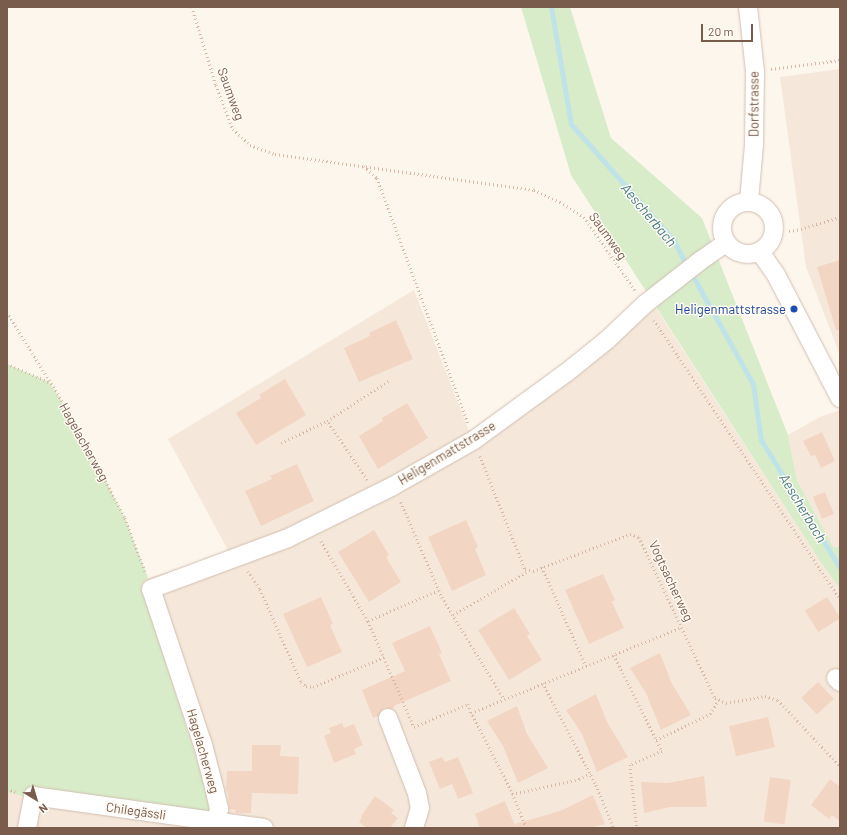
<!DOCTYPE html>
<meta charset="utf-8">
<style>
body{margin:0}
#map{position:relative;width:847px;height:835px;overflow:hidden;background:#fdf6ec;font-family:Barlow,sans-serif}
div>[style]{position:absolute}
.residential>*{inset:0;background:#f5e8da}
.green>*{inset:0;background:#d8ecc9}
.stream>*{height:5px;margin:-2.5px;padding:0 2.5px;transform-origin:2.5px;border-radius:2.5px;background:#bfe3e8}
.building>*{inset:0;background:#f3d5c3;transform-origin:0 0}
.path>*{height:2.5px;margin-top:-1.25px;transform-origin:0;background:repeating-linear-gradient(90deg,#d9b8a5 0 1px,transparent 0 4px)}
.roads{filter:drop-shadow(0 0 1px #d1beb0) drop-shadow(0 0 1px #d1beb0)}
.minor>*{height:18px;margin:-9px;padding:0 9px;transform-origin:9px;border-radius:9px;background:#fff}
.minor>.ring{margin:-9px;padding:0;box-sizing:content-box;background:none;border:18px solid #fff;border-radius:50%}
.dots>*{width:11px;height:11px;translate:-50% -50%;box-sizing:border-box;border:2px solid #fffaf3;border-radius:50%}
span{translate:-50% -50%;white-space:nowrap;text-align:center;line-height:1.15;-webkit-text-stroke:3px #fffaf3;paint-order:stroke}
.street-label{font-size:13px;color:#7a5c4d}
.transit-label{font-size:13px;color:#164399}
.right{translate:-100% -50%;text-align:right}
.water-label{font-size:14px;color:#437c86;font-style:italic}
.frame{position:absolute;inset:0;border:8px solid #7a5c4d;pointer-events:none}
.north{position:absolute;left:16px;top:779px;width:40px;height:40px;-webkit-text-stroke:3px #fffaf3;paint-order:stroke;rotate:142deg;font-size:11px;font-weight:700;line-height:16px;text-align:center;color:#7a5c4d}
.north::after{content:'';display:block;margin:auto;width:14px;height:18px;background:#7a5c4d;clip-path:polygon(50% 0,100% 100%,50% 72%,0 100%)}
.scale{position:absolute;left:701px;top:24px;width:52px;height:18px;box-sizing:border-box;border:2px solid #7a5c4d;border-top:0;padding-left:5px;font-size:12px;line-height:14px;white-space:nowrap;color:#7a5c4d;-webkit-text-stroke:3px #fffaf3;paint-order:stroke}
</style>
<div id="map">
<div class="residential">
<i style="clip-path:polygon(840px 69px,840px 355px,806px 267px,780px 77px)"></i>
<i style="clip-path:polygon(414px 290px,469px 431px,654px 305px,818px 558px,840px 589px,840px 828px,7px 828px,7px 792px,53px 805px,213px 812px,141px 584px,148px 578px,230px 554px,168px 439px)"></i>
<i style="clip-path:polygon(840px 410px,840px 546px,834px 548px,797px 480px,788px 435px,820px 417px)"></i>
</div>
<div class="green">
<i style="clip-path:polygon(521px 7px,570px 7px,611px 138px,702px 218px,788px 435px,797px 480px,834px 548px,840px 546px,840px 589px,818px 558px,571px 175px)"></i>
<i style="clip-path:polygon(7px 364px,49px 382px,72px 417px,125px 518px,148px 578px,141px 584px,213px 812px,53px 805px,7px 792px)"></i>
</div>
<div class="stream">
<i style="left:551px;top:7px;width:119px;rotate:80.3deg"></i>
<i style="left:571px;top:124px;width:156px;rotate:48.6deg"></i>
<i style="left:674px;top:241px;width:28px;rotate:63deg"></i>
<i style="left:691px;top:273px;width:127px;rotate:60.8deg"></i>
<i style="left:753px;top:384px;width:57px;rotate:81.9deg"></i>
<i style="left:761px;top:440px;width:150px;rotate:58.3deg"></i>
</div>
<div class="building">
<i style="clip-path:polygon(840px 260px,840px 330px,836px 330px,817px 267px)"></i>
<i style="clip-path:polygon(396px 320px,413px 359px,359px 382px,344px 348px,370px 336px,369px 333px)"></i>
<i style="clip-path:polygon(285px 379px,306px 415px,256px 445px,236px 413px,261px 398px,259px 395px)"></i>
<i style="clip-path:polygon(407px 403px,428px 438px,378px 469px,359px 436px,383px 421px,382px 418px)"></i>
<i style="clip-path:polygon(822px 432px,835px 461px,821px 468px,815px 455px,811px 456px,803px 441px)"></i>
<i style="clip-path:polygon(297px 464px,314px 501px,261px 526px,245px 491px,272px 479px,270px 476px)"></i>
<i style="left:825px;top:492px;width:24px;height:13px;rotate:68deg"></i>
<i style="clip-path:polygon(466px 520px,478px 547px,475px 549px,486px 575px,452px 591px,428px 537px)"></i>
<i style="clip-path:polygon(374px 530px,389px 555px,386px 557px,401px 582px,369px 602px,338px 552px)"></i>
<i style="clip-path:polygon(603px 574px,615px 600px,612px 602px,624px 628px,589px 644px,565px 590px)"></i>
<i style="clip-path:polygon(321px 597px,333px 624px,330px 625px,342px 652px,307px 667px,283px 614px)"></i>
<i style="left:827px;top:597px;width:25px;height:26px;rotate:58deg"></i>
<i style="clip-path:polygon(514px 608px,530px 634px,527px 636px,542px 660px,509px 680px,478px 630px)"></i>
<i style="clip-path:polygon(430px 626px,442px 653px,439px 654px,451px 681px,394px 706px,393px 709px,384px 708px,378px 716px,373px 718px,362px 690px,405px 671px,392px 643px)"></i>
<i style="clip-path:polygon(660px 653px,671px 682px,691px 715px,661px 730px,646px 693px,630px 668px)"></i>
<i style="left:818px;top:682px;width:23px;height:23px;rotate:47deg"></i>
<i style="clip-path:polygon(596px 694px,607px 722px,628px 757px,597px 772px,582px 734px,566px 710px)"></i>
<i style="clip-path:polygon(517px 706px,527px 734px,548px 768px,518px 783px,503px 746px,487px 721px)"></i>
<i style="left:768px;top:717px;width:31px;height:40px;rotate:77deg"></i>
<i style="clip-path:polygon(342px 723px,344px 728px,354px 724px,363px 745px,354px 749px,356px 754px,334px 763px,324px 736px,331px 733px,329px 728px)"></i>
<i style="clip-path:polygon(252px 745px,281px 745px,280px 756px,299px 757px,298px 794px,252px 793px,251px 813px,235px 813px,236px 810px,229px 809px,228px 792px,226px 791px,227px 771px,252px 771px)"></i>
<i style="clip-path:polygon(442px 757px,445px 762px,458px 757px,473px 793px,458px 799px,452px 784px,440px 789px,429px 762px)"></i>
<i style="clip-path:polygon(704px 776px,707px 807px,670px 807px,644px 813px,641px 782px,668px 783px)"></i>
<i style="left:770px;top:777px;width:21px;height:45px;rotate:8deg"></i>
<i style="clip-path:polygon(830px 779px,840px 787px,840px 821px,832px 815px,829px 819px,811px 805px)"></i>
<i style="clip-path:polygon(593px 795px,605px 824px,590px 828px,516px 828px,515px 824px,560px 811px)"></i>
<i style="clip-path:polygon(375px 796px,394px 810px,391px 813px,398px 818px,390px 828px,367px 828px,359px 822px,362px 817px,361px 816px)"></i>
<i style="clip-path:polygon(505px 801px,516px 828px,480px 828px,475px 814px)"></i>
</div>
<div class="path">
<i style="left:192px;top:7px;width:82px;rotate:72.9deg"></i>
<i style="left:216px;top:85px;width:47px;rotate:68.9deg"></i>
<i style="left:233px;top:129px;width:23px;rotate:43deg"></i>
<i style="left:250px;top:145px;width:27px;rotate:20deg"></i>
<i style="left:275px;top:154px;width:261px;rotate:7.9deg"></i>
<i style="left:534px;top:190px;width:29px;rotate:25deg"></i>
<i style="left:560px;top:202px;width:28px;rotate:32deg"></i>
<i style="left:584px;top:217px;width:89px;rotate:55.1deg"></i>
<i style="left:771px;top:69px;width:70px;rotate:-7.4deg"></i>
<i style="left:364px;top:166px;width:18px;rotate:43deg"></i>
<i style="left:377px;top:178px;width:261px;rotate:69.6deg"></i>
<i style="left:789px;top:231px;width:8px;rotate:-7deg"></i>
<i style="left:797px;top:230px;width:45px;rotate:-16.8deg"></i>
<i style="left:7px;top:312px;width:123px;rotate:58.2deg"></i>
<i style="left:72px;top:417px;width:114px;rotate:62.3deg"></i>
<i style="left:125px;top:518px;width:60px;rotate:69.4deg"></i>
<i style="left:654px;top:320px;width:335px;rotate:56.3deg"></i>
<i style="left:7px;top:364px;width:46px;rotate:23.2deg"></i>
<i style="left:281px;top:443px;width:51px;rotate:-25.6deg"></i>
<i style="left:480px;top:456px;width:122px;rotate:68.3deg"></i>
<i style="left:525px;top:569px;width:8px;rotate:14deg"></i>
<i style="left:533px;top:571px;width:104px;rotate:-20.9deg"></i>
<i style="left:630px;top:534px;width:9px;rotate:18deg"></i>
<i style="left:639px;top:537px;width:178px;rotate:64.7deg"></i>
<i style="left:715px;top:698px;width:12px;rotate:24deg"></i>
<i style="left:726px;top:703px;width:40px;rotate:-10deg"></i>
<i style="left:765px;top:696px;width:14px;rotate:17deg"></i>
<i style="left:778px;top:700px;width:91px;rotate:46.8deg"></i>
<i style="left:367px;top:480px;width:71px;rotate:-124.1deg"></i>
<i style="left:327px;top:421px;width:75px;rotate:-33.1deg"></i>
<i style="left:401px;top:502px;width:103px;rotate:66.7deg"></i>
<i style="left:442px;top:597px;width:119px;rotate:58.7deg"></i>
<i style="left:321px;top:541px;width:93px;rotate:59.6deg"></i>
<i style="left:368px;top:621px;width:116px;rotate:66.5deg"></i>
<i style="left:414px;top:727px;width:59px;rotate:-23.1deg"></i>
<i style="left:468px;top:704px;width:9px;rotate:72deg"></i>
<i style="left:542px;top:567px;width:108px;rotate:66deg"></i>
<i style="left:248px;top:571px;width:22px;rotate:56deg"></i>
<i style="left:260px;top:589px;width:102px;rotate:66.2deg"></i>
<i style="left:301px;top:682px;width:6px;rotate:39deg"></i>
<i style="left:306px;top:686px;width:7px;rotate:8deg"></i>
<i style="left:313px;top:687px;width:77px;rotate:-22.9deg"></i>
<i style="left:453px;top:615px;width:87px;rotate:-30.4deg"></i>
<i style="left:368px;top:621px;width:77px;rotate:-23.6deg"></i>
<i style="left:614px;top:655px;width:107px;rotate:63.4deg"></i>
<i style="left:662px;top:751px;width:35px;rotate:156deg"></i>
<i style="left:630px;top:765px;width:63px;rotate:83.7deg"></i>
<i style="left:543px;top:683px;width:115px;rotate:62.5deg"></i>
<i style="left:596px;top:785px;width:47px;rotate:67.3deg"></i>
<i style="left:656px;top:740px;width:60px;rotate:-25.7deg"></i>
<i style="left:710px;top:714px;width:17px;rotate:-59deg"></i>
<i style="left:7px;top:789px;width:9px;rotate:18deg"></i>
<i style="left:512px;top:794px;width:69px;rotate:-12.6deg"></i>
<i style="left:579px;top:779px;width:13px;rotate:-29deg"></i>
<i style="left:526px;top:828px;width:40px;rotate:-112deg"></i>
<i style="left:511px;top:791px;width:88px;rotate:-117.1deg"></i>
<i style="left:471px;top:713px;width:228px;rotate:-22.2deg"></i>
</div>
<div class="roads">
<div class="minor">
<i style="left:748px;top:7px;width:64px;rotate:83.8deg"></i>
<i style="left:755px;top:71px;width:74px;rotate:90.8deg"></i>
<i style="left:754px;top:145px;width:56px;rotate:95.1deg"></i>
<i class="ring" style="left:722px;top:202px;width:34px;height:34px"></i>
<i style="left:760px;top:252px;width:28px;rotate:55deg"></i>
<i style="left:776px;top:275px;width:139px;rotate:62.5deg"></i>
<i style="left:836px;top:678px;width:6px;rotate:45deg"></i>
<i style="left:388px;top:718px;width:80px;rotate:68.9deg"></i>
<i style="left:417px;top:793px;width:15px;rotate:79deg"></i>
<i style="left:420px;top:808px;width:21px;rotate:107deg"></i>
<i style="left:27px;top:828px;width:33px;rotate:-79deg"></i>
<i style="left:33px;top:796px;width:233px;rotate:7.9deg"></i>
<i style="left:214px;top:828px;width:20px;rotate:-75deg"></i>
<i style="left:219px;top:809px;width:18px;rotate:-103deg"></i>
<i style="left:215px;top:791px;width:48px;rotate:-104.6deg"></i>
<i style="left:203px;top:745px;width:164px;rotate:-108.4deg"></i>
<i style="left:151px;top:589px;width:146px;rotate:-20.4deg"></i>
<i style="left:288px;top:538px;width:117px;rotate:-26.3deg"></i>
<i style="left:393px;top:486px;width:93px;rotate:-29.6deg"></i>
<i style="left:474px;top:440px;width:114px;rotate:-36.1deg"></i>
<i style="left:566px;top:373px;width:53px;rotate:-38.8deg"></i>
<i style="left:607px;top:340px;width:52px;rotate:-43.5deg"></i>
<i style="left:645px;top:304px;width:70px;rotate:-38deg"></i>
<i style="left:700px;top:261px;width:32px;rotate:-35deg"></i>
</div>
</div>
<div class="dots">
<i style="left:794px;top:309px;background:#1a4fb4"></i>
</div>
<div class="street-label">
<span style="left:231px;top:94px;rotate:70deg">Saumweg</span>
<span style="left:754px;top:104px;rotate:-90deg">Dorfstrasse</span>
<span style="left:608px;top:236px;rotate:54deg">Saumweg</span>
<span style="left:84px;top:442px;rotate:61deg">Hagelacherweg</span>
<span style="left:447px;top:453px;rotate:-31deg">Heligenmattstrasse</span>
<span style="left:671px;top:581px;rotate:65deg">Vogtsacherweg</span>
<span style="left:203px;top:751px;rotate:74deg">Hagelacherweg</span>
<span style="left:136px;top:811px;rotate:8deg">Chilegässli</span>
</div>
<div class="transit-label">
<span class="right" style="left:786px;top:309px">Heligenmattstrasse</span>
</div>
<div class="water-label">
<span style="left:649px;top:215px;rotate:50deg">Aescherbach</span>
<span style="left:803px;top:508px;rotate:59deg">Aescherbach</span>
</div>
<div class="frame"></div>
<div class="north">N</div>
<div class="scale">20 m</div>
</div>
